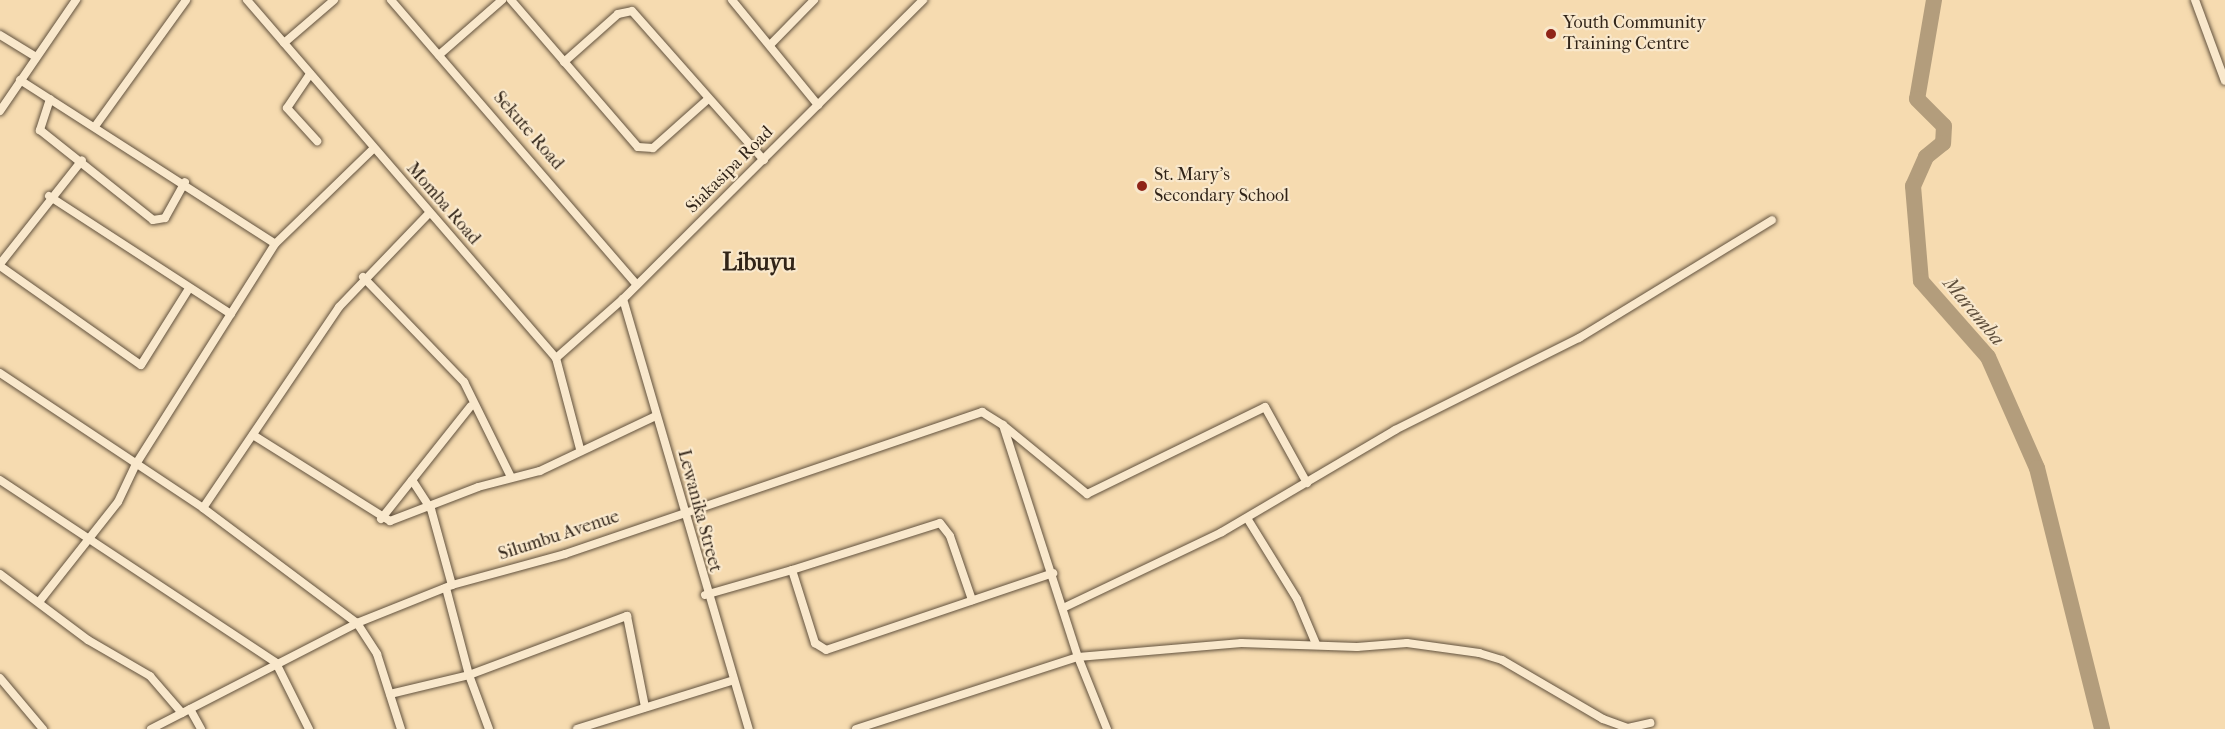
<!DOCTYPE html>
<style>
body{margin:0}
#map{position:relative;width:2225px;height:729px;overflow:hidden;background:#f6dbb0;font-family:"IM FELL French Canon",serif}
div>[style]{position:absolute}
.river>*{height:16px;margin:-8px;padding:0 8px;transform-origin:8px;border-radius:8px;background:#b39d7c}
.roads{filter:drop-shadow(0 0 2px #62523e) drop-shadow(0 0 2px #62523e)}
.street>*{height:8px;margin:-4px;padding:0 4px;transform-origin:4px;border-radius:4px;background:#f9e8cc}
.dots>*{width:16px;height:16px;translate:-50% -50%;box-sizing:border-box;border:3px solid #f9e8cc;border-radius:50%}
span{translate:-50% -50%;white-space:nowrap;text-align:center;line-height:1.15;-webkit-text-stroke:4.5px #f9e8cc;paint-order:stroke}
.poi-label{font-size:18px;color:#312418}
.left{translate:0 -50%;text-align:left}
.street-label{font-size:18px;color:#312418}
.water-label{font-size:20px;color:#5e4e3b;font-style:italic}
.district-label{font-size:24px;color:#312418;font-weight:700}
</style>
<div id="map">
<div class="river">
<i style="left:1934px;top:0;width:100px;rotate:99.7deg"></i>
<i style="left:1917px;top:99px;width:38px;rotate:45deg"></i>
<i style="left:1944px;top:126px;width:17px;rotate:93deg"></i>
<i style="left:1943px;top:143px;width:22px;rotate:141deg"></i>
<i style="left:1926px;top:157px;width:32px;rotate:114deg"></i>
<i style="left:1913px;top:186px;width:95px;rotate:85.2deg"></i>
<i style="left:1921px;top:281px;width:101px;rotate:48.6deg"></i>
<i style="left:1988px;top:357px;width:121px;rotate:66.2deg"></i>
<i style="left:2037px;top:468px;width:269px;rotate:76deg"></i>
</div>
<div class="roads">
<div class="street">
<i style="left:247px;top:0;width:473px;rotate:49.2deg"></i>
<i style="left:556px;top:358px;width:94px;rotate:75.2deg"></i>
<i style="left:391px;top:0;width:376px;rotate:49.2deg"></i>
<i style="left:511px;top:0;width:194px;rotate:49.2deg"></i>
<i style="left:638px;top:147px;width:15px;rotate:4deg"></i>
<i style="left:653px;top:148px;width:72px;rotate:-41.6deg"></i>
<i style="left:732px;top:0;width:136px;rotate:50.7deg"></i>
<i style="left:2195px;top:0;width:86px;rotate:69.7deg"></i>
<i style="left:0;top:35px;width:42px;rotate:31.4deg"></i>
<i style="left:284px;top:43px;width:66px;rotate:-40.7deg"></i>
<i style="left:770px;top:45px;width:63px;rotate:-45.6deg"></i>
<i style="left:439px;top:55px;width:84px;rotate:-41.1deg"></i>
<i style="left:564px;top:62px;width:72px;rotate:-41.6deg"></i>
<i style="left:618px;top:14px;width:14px;rotate:-12deg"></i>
<i style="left:632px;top:11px;width:199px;rotate:48.5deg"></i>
<i style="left:310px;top:74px;width:41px;rotate:124.1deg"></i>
<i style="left:287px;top:108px;width:45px;rotate:47.7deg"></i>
<i style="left:20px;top:80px;width:303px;rotate:32.7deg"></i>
<i style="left:50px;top:99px;width:33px;rotate:108deg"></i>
<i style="left:40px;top:130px;width:144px;rotate:38.5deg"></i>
<i style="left:153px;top:220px;width:12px;rotate:-9deg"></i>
<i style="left:165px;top:218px;width:41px;rotate:-60.9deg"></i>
<i style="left:0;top:111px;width:135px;rotate:-55.6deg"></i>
<i style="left:96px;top:125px;width:154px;rotate:-54.2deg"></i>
<i style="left:49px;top:196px;width:217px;rotate:33deg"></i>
<i style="left:0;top:264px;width:132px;rotate:-51.7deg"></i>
<i style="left:0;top:266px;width:172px;rotate:35.1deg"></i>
<i style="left:141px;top:365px;width:89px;rotate:-57.9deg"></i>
<i style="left:363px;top:277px;width:146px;rotate:46.1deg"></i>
<i style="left:464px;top:382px;width:106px;rotate:63.7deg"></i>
<i style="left:623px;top:299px;width:448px;rotate:73.7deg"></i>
<i style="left:556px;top:358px;width:89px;rotate:-41.4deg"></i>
<i style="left:623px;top:299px;width:424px;rotate:-44.9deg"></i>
<i style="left:0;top:373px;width:244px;rotate:33.6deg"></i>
<i style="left:203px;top:508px;width:192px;rotate:36.8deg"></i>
<i style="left:357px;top:623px;width:37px;rotate:57deg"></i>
<i style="left:377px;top:654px;width:79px;rotate:72.3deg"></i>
<i style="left:1003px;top:425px;width:109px;rotate:39.4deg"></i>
<i style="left:1087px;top:494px;width:198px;rotate:-26deg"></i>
<i style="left:1265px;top:407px;width:87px;rotate:61.1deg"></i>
<i style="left:253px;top:435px;width:162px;rotate:32.1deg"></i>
<i style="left:390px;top:521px;width:94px;rotate:-21.1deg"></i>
<i style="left:478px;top:487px;width:64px;rotate:-14.5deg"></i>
<i style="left:540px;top:471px;width:128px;rotate:-25.4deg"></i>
<i style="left:0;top:480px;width:331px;rotate:33.5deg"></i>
<i style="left:276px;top:663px;width:74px;rotate:63.4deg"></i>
<i style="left:412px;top:480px;width:35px;rotate:57deg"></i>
<i style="left:431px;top:509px;width:79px;rotate:74.6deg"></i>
<i style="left:203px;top:508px;width:243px;rotate:-55.9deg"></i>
<i style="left:339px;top:307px;width:130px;rotate:-46.2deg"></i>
<i style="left:1247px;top:518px;width:95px;rotate:58.3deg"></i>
<i style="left:1297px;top:599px;width:49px;rotate:67.1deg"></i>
<i style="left:381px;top:519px;width:144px;rotate:-51.5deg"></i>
<i style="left:792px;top:570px;width:155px;rotate:-17.6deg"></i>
<i style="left:940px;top:523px;width:16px;rotate:52deg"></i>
<i style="left:950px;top:536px;width:68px;rotate:71deg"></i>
<i style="left:0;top:574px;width:110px;rotate:36.9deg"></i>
<i style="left:88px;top:640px;width:72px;rotate:30.1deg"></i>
<i style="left:150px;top:676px;width:49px;rotate:49.1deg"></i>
<i style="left:705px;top:595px;width:91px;rotate:-16deg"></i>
<i style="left:792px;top:570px;width:77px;rotate:72.5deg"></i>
<i style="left:815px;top:643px;width:13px;rotate:32deg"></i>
<i style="left:826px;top:650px;width:240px;rotate:-18.7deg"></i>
<i style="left:39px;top:602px;width:127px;rotate:-51.7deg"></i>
<i style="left:118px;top:502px;width:42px;rotate:-64.7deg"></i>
<i style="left:136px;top:464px;width:260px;rotate:-57.7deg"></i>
<i style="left:275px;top:244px;width:136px;rotate:-44.1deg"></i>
<i style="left:1063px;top:608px;width:176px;rotate:-25.5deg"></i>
<i style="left:1222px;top:532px;width:201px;rotate:-30.5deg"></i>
<i style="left:1395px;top:430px;width:206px;rotate:-26.6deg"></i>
<i style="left:1579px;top:338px;width:226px;rotate:-31.4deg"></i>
<i style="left:0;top:678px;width:67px;rotate:49.9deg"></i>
<i style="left:390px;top:694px;width:81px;rotate:-13.5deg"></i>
<i style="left:469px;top:675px;width:90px;rotate:-104.8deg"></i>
<i style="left:190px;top:709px;width:23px;rotate:61deg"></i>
<i style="left:151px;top:729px;width:232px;rotate:-27.2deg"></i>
<i style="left:357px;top:623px;width:102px;rotate:-21.8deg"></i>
<i style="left:452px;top:585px;width:117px;rotate:-15.3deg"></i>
<i style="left:565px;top:554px;width:441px;rotate:-18.8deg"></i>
<i style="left:982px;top:412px;width:25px;rotate:32deg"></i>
<i style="left:1003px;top:425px;width:244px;rotate:72.1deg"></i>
<i style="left:1078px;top:657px;width:78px;rotate:68.1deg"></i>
<i style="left:489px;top:729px;width:58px;rotate:-110.3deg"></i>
<i style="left:469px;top:675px;width:169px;rotate:-20.5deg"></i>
<i style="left:627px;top:616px;width:93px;rotate:78.8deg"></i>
<i style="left:577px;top:729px;width:161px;rotate:-17.3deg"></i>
<i style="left:856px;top:729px;width:233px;rotate:-18deg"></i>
<i style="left:1078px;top:657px;width:164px;rotate:-4.9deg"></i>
<i style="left:1241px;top:643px;width:116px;rotate:2deg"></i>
<i style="left:1357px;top:647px;width:50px;rotate:-4.6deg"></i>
<i style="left:1407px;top:643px;width:73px;rotate:7.9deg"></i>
<i style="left:1479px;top:653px;width:24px;rotate:17deg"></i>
<i style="left:1502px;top:660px;width:117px;rotate:30.3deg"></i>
<i style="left:1603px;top:719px;width:27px;rotate:20deg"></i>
<i style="left:1628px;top:728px;width:23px;rotate:-13deg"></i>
</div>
</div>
<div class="dots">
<i style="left:1551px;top:34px;background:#8f2418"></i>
<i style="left:1142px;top:186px;background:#8f2418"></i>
</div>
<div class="poi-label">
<span class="left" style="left:1563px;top:34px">Youth Community<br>Training Centre</span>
<span class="left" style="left:1154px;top:186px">St. Mary's<br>Secondary School</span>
</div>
<div class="street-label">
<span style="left:528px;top:131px;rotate:49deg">Sekute Road</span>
<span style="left:730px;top:170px;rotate:-45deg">Siakasipa Road</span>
<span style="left:443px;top:204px;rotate:49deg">Momba Road</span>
<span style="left:699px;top:511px;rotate:75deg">Lewanika Street</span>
<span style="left:559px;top:536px;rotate:-18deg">Silumbu Avenue</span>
</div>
<div class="water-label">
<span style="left:1974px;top:311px;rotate:50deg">Maramba</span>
</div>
<div class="district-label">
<span style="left:759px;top:263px">Libuyu</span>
</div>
</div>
